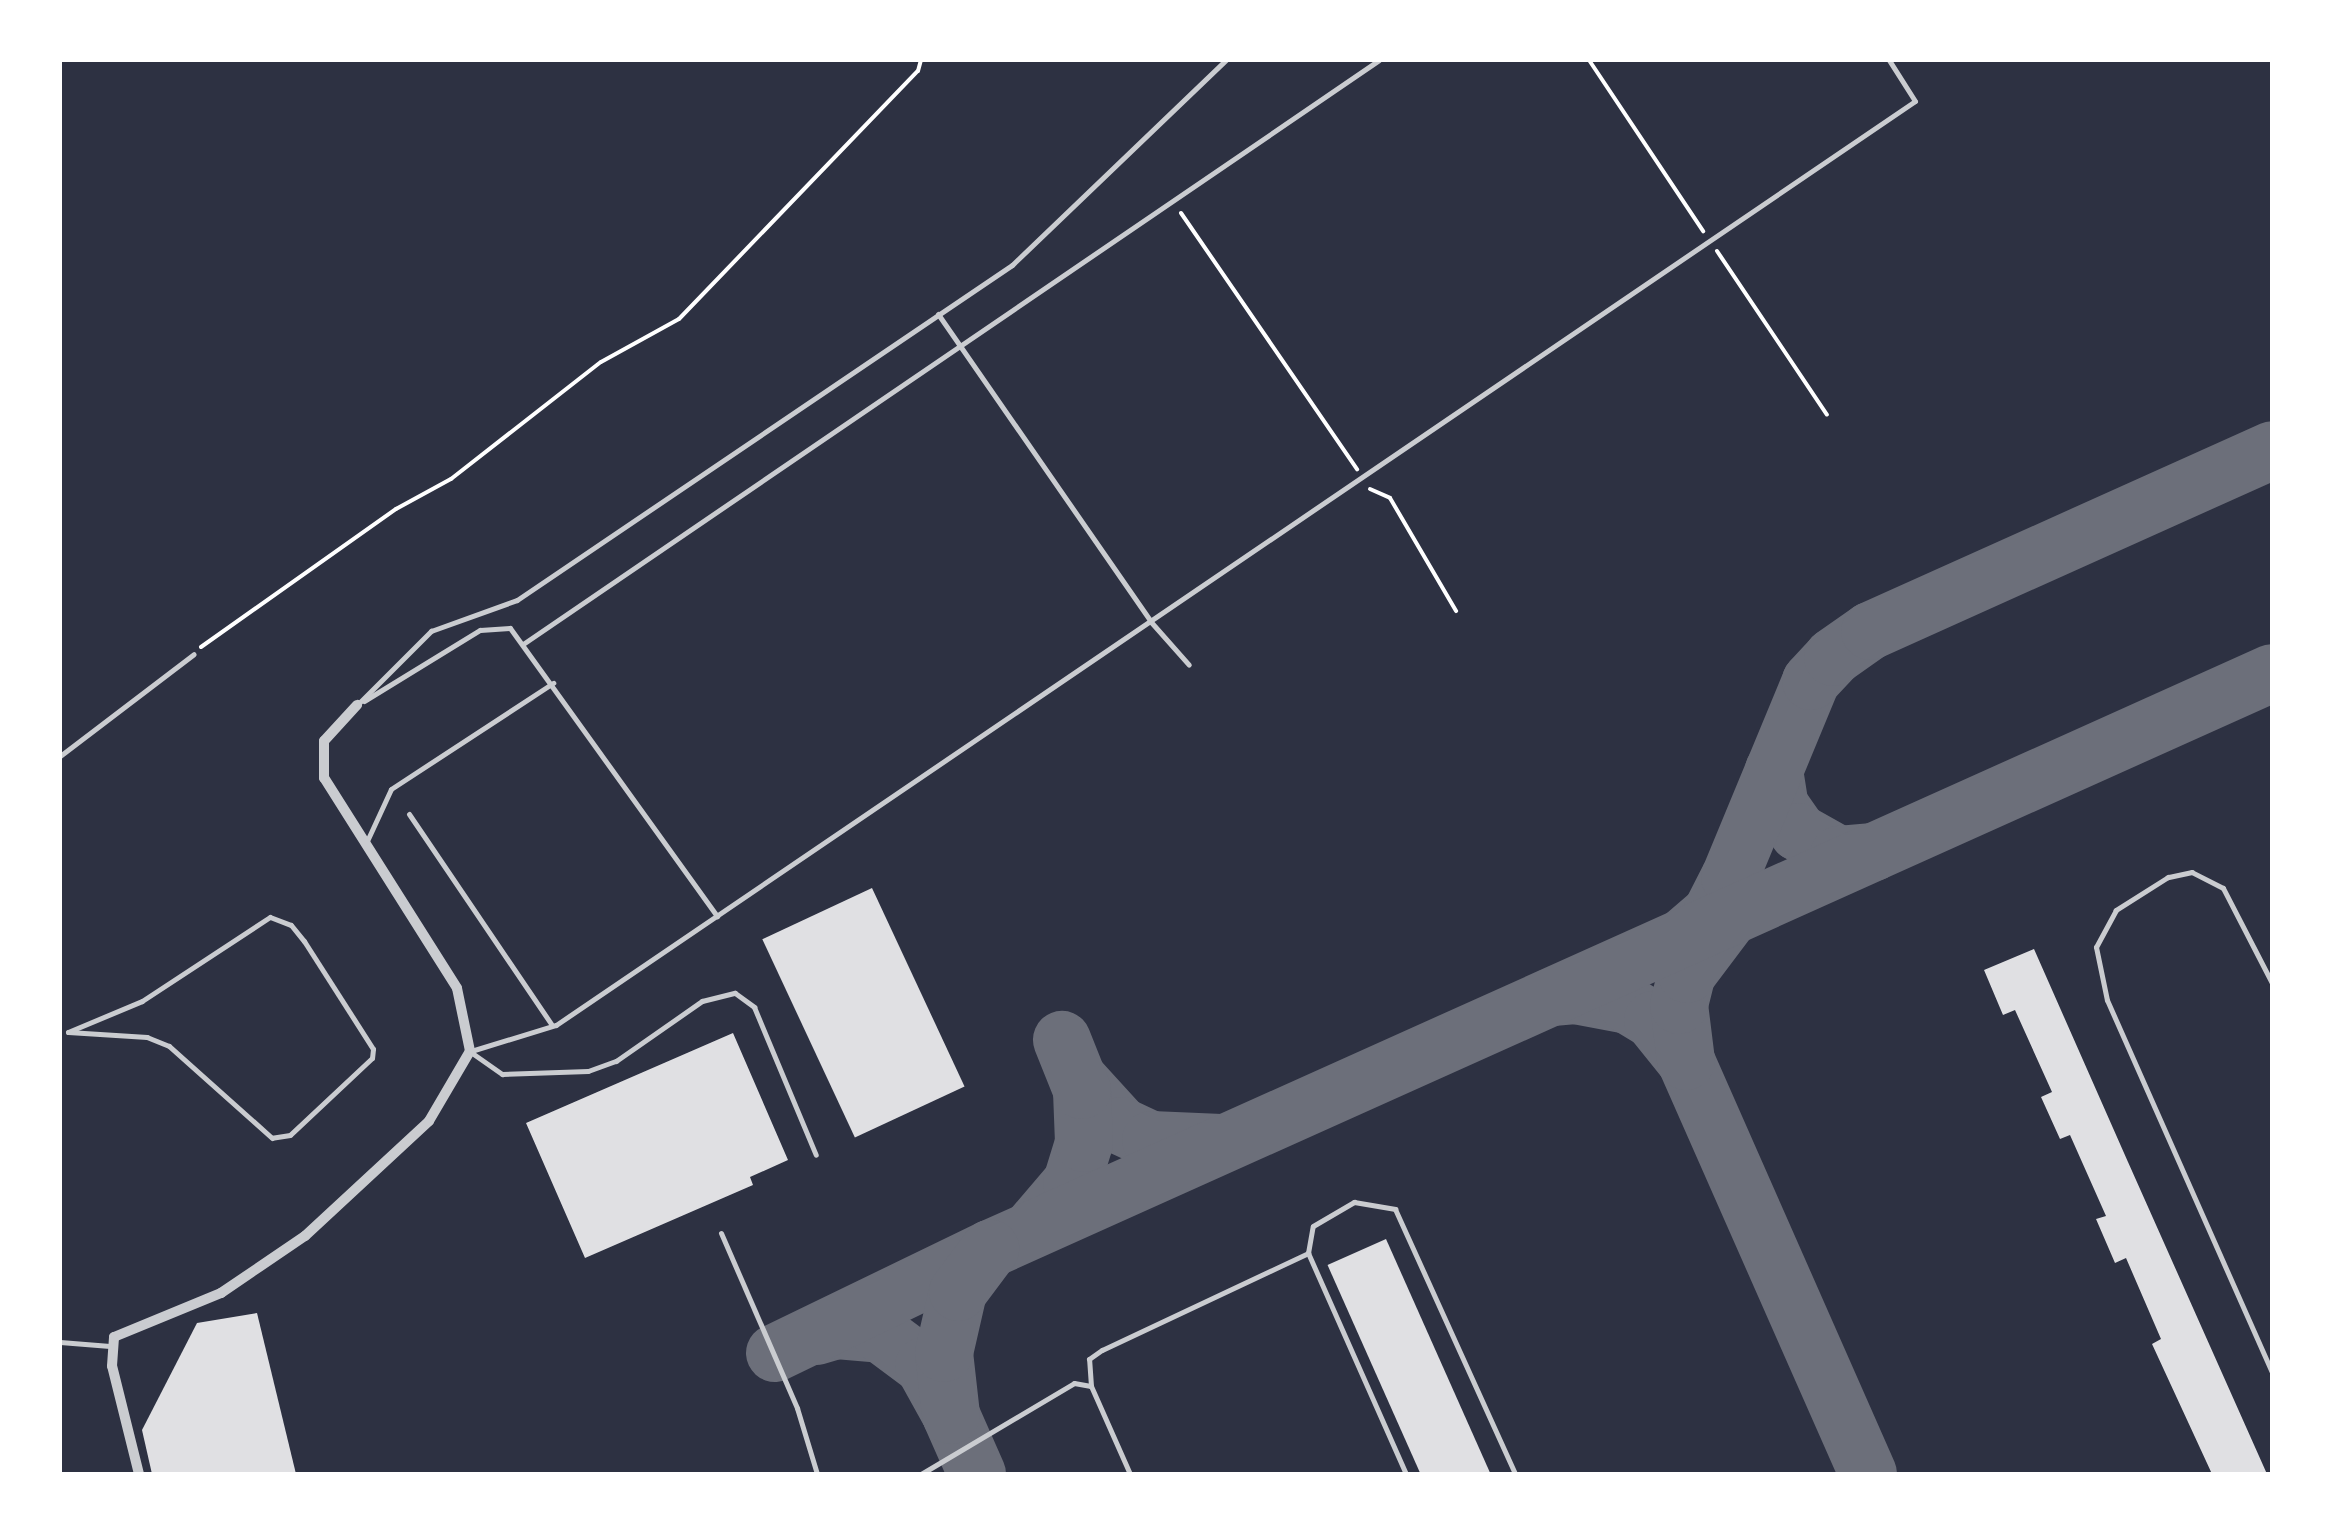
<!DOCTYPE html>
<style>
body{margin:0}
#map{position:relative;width:2332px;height:1534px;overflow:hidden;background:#2d3142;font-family:"Times New Roman",serif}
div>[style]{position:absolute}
.taxiway>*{height:58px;margin:-29px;padding:0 29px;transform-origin:29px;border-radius:29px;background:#6c6f7a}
.building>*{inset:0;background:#e0e0e3;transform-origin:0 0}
.path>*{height:4px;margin:-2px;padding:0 2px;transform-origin:2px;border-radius:2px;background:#fff}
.service>*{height:5px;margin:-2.5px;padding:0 2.5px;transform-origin:2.5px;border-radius:2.5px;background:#caccd0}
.minor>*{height:10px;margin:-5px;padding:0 5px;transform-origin:5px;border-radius:5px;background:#caccd0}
span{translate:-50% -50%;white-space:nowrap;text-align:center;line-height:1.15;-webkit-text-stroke:8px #fff;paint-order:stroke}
.frame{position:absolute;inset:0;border:62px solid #fff;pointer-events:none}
</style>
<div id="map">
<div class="taxiway">
<i style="left:1774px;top:770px;width:36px;rotate:81deg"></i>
<i style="left:1780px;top:806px;width:32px;rotate:55deg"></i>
<i style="left:1798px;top:832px;width:47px;rotate:29.3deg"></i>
<i style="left:1839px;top:855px;width:35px;rotate:-5deg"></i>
<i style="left:1686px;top:935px;width:35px;rotate:-41deg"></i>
<i style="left:1712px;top:912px;width:39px;rotate:-63deg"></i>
<i style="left:1730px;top:877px;width:212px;rotate:-67.5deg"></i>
<i style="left:1811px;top:681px;width:33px;rotate:-47deg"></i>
<i style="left:1833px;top:657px;width:45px;rotate:-35.1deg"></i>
<i style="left:1870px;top:631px;width:441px;rotate:-24.2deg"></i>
<i style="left:1552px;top:997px;width:23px;rotate:-5deg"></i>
<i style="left:1575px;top:995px;width:54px;rotate:10.7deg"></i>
<i style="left:1628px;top:1005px;width:29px;rotate:31deg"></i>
<i style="left:1653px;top:1020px;width:53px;rotate:51.2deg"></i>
<i style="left:1686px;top:1061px;width:451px;rotate:66.2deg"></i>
<i style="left:1686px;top:1061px;width:56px;rotate:-97.1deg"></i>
<i style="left:1679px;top:1005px;width:32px;rotate:-76deg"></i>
<i style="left:1687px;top:974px;width:71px;rotate:-53deg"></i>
<i style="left:1080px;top:1081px;width:61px;rotate:47.7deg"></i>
<i style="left:1121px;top:1126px;width:33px;rotate:25deg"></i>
<i style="left:1151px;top:1140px;width:70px;rotate:2.5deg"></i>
<i style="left:1031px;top:1230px;width:63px;rotate:-49.5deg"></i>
<i style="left:1072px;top:1182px;width:41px;rotate:-72.9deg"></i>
<i style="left:1084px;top:1143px;width:53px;rotate:-92.2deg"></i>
<i style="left:1082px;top:1090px;width:54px;rotate:-111.8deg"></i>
<i style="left:816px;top:1336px;width:22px;rotate:-16deg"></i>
<i style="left:837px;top:1330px;width:44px;rotate:5.2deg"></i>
<i style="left:881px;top:1334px;width:54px;rotate:36.7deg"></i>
<i style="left:924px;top:1366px;width:51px;rotate:60.9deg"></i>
<i style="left:775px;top:1353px;width:239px;rotate:-25.8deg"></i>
<i style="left:990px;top:1249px;width:1405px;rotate:-24.19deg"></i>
<i style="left:977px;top:1474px;width:64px;rotate:-113.8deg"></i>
<i style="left:951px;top:1415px;width:62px;rotate:-96.4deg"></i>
<i style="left:944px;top:1353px;width:63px;rotate:-77.1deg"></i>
<i style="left:958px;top:1292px;width:54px;rotate:-53.3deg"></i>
</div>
<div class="building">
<i style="left:872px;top:888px;width:219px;height:121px;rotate:65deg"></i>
<i style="clip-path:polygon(2034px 949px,2128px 1162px,2267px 1474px,2212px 1474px,2152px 1344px,2161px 1339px,2126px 1258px,2115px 1263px,2096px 1219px,2106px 1216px,2070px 1135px,2060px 1139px,2041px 1097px,2052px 1092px,2015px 1010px,2003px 1015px,1984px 970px)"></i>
<i style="clip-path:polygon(733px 1033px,788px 1160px,750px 1177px,753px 1185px,585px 1258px,526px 1123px)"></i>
<i style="left:1386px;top:1239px;width:258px;height:64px;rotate:66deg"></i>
<i style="clip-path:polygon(257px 1313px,296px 1474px,152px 1474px,142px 1430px,197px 1323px)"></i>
</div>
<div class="path">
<i style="left:1589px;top:60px;width:206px;rotate:56.3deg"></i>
<i style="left:1181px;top:213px;width:311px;rotate:55.5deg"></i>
<i style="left:1717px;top:251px;width:197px;rotate:56.1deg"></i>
<i style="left:1370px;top:489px;width:22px;rotate:24deg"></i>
<i style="left:1390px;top:498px;width:131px;rotate:59.7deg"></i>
<i style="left:201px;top:647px;width:239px;rotate:-35.3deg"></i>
<i style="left:396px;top:509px;width:63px;rotate:-28.6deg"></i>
<i style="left:451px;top:479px;width:190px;rotate:-38deg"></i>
<i style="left:601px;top:362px;width:89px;rotate:-28.9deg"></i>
<i style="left:679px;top:319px;width:344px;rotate:-46.1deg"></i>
<i style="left:918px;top:71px;width:11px;rotate:-75deg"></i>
</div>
<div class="service">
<i style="left:938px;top:314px;width:374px;rotate:55.3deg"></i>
<i style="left:1151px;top:622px;width:57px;rotate:48.5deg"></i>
<i style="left:523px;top:644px;width:1036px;rotate:-34.3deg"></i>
<i style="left:364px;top:701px;width:136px;rotate:-31.5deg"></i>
<i style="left:480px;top:630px;width:30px;rotate:-4deg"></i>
<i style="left:510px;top:628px;width:355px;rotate:54.3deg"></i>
<i style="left:357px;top:705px;width:105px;rotate:-45deg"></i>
<i style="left:431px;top:631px;width:91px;rotate:-19.8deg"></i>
<i style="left:517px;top:600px;width:598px;rotate:-34.09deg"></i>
<i style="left:1012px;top:265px;width:296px;rotate:-43.8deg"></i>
<i style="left:60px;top:756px;width:168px;rotate:-37.3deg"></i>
<i style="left:409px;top:814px;width:255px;rotate:55.9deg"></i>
<i style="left:367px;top:841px;width:57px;rotate:-65.2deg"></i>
<i style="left:391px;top:789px;width:194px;rotate:-33.2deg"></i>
<i style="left:270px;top:917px;width:22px;rotate:21deg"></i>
<i style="left:291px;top:925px;width:21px;rotate:51deg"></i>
<i style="left:304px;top:941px;width:128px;rotate:57.4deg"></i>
<i style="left:373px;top:1049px;width:9px;rotate:96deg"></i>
<i style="left:372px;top:1058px;width:112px;rotate:136.8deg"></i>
<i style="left:290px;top:1135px;width:18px;rotate:171deg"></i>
<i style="left:272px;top:1138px;width:138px;rotate:-138.2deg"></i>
<i style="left:169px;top:1046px;width:24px;rotate:-158deg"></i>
<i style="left:147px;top:1037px;width:79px;rotate:-176.4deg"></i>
<i style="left:68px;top:1032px;width:80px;rotate:-22.7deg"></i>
<i style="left:142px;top:1001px;width:153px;rotate:-33.3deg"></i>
<i style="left:2272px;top:983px;width:107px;rotate:-117.3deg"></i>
<i style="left:2223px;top:888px;width:35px;rotate:-153deg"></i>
<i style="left:2192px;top:872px;width:25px;rotate:168deg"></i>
<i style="left:2168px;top:877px;width:62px;rotate:147.6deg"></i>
<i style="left:2116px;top:910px;width:42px;rotate:118.4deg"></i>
<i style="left:2096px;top:947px;width:54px;rotate:78.3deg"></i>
<i style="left:2107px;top:1000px;width:408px;rotate:66.1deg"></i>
<i style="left:471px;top:1051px;width:89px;rotate:-17deg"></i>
<i style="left:556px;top:1025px;width:1643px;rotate:-34.21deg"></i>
<i style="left:1915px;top:101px;width:49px;rotate:-122.4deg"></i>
<i style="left:472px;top:1053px;width:37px;rotate:35deg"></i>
<i style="left:502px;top:1074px;width:86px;rotate:-2deg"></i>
<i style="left:588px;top:1071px;width:30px;rotate:-20deg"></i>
<i style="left:616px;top:1061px;width:105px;rotate:-34.9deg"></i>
<i style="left:702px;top:1001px;width:34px;rotate:-14deg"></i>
<i style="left:735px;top:993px;width:24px;rotate:36deg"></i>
<i style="left:754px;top:1007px;width:160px;rotate:67.3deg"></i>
<i style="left:721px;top:1233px;width:191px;rotate:66.5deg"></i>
<i style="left:797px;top:1408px;width:69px;rotate:73.1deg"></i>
<i style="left:60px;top:1342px;width:50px;rotate:4.6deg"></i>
<i style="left:1091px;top:1386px;width:27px;rotate:-94deg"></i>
<i style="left:1089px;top:1359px;width:16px;rotate:-35deg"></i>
<i style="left:1102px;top:1350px;width:228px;rotate:-25.2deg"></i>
<i style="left:921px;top:1474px;width:178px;rotate:-30.7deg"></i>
<i style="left:1074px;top:1383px;width:17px;rotate:10deg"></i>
<i style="left:1091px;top:1386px;width:96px;rotate:66.1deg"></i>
<i style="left:1406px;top:1474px;width:242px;rotate:-113.9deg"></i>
<i style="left:1308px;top:1253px;width:27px;rotate:-80deg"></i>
<i style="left:1313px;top:1226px;width:48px;rotate:-30.3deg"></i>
<i style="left:1354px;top:1202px;width:42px;rotate:9.7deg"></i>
<i style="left:1395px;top:1209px;width:291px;rotate:65.6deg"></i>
</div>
<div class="minor">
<i style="left:139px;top:1474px;width:111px;rotate:-104deg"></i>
<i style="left:112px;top:1366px;width:29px;rotate:-86deg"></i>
<i style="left:114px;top:1337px;width:116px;rotate:-22.4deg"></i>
<i style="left:221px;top:1293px;width:102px;rotate:-34.2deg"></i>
<i style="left:305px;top:1236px;width:169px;rotate:-42.8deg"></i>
<i style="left:429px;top:1121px;width:81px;rotate:-59.6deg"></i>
<i style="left:470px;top:1051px;width:64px;rotate:-101.7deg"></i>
<i style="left:457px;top:988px;width:249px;rotate:-122.3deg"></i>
<i style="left:324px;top:778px;width:37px;rotate:-90deg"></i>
<i style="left:324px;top:741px;width:49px;rotate:-47.5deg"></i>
</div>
<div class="frame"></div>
</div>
